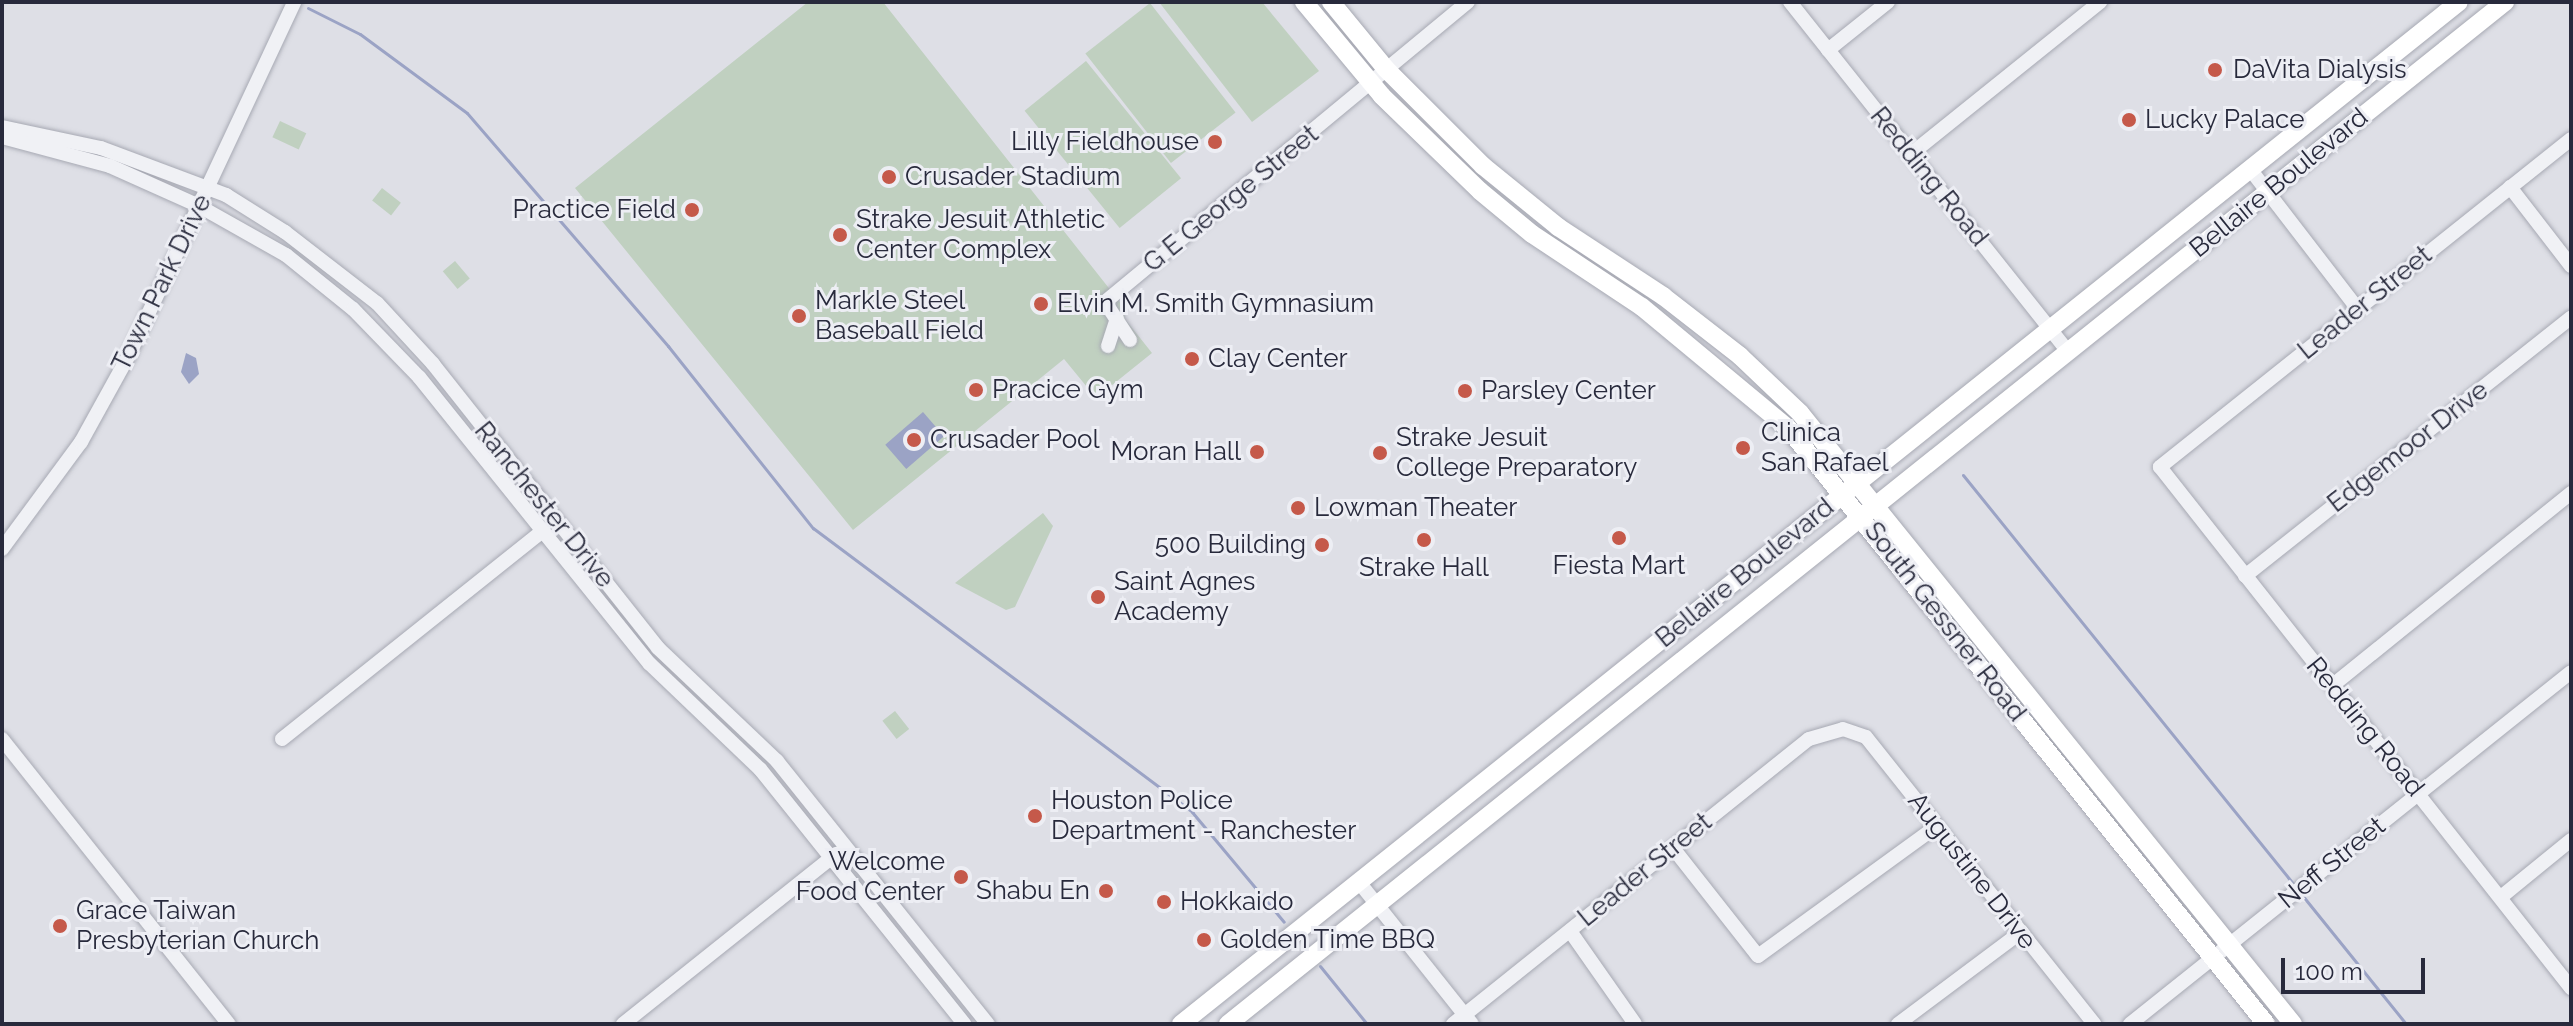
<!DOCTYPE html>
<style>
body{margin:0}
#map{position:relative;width:2573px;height:1026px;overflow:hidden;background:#dedfe6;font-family:Raleway,sans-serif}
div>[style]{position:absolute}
.green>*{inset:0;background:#c0d0c0;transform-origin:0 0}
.water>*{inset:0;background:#9ba3c5;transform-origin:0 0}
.stream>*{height:3px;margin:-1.5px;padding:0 1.5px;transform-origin:1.5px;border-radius:1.5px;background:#9ba3c5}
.roads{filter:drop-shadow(0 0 2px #a7a9b3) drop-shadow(0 0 2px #a7a9b3)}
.minor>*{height:14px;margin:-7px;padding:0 7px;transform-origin:7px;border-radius:7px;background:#f0f1f5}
.major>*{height:18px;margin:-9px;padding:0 9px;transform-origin:9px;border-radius:9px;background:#fff}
.dots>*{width:22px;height:22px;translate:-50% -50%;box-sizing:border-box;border:4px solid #edeef4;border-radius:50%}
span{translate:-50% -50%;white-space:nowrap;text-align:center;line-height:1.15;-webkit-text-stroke:6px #edeef4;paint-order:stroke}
.poi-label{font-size:26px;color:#282a3c}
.left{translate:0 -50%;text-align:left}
.right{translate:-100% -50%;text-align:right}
.street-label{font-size:26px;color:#282a3c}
.frame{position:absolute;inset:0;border:4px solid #282a3c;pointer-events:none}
.scale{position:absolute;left:2281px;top:958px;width:144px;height:36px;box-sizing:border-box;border:4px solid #282a3c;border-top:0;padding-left:10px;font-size:24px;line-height:28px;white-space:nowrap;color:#282a3c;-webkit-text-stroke:6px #edeef4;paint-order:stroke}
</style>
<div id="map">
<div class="green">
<i style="clip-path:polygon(808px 2px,883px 2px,1123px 306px,1125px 319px,1152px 353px,1096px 398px,1064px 359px,853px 530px,575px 188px)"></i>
<i style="clip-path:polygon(1159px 2px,1262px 2px,1319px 71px,1252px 122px)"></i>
<i style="left:1150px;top:3px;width:139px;height:82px;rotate:52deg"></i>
<i style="left:1086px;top:61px;width:151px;height:79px;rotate:51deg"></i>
<i style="left:280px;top:121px;width:29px;height:18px;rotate:25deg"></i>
<i style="left:382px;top:188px;width:24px;height:16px;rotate:38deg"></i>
<i style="left:455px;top:261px;width:23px;height:16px;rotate:50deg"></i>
<i style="clip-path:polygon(1043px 513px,1053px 526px,1015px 607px,1006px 610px,955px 583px)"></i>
<i style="left:895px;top:711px;width:23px;height:16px;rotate:52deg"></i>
</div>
<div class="water">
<i style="clip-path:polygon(186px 353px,196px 358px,199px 374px,189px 384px,181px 372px)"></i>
<i style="left:923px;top:412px;width:32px;height:50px;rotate:49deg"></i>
</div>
<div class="stream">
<i style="left:308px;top:8px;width:58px;rotate:26.6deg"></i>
<i style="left:360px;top:34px;width:133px;rotate:36.4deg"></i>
<i style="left:467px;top:113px;width:308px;rotate:49.2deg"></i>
<i style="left:668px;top:346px;width:233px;rotate:51.5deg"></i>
<i style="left:813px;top:528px;width:474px;rotate:36.8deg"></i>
<i style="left:1192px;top:812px;width:143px;rotate:50.1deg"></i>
<i style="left:1963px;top:475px;width:528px;rotate:51.07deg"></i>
<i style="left:2302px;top:895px;width:166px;rotate:51.1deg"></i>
<i style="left:1320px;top:966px;width:75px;rotate:51deg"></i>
</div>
<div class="roads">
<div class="minor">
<i style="left:1790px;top:2px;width:447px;rotate:51.5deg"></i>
<i style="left:1828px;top:50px;width:77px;rotate:-38.7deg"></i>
<i style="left:2px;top:127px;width:101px;rotate:12deg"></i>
<i style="left:101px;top:148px;width:134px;rotate:20.6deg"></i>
<i style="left:226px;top:195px;width:70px;rotate:32.1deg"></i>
<i style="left:285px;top:232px;width:116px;rotate:37.7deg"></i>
<i style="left:377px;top:303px;width:83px;rotate:47.4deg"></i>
<i style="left:433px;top:364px;width:362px;rotate:51.6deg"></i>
<i style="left:658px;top:648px;width:164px;rotate:43.5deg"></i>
<i style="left:777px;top:761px;width:337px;rotate:51.3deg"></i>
<i style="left:2px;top:137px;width:112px;rotate:15deg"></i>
<i style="left:110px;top:166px;width:98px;rotate:24.2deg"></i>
<i style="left:199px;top:206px;width:100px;rotate:29.4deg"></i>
<i style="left:286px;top:255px;width:86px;rotate:38.9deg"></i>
<i style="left:353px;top:309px;width:95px;rotate:45.9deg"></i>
<i style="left:419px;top:377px;width:368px;rotate:51.2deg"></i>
<i style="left:650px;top:664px;width:152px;rotate:43.7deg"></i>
<i style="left:760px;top:769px;width:327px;rotate:51.3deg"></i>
<i style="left:2571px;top:139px;width:526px;rotate:141.41deg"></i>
<i style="left:2160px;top:467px;width:664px;rotate:51.73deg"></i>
<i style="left:1911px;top:154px;width:243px;rotate:-38.8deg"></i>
<i style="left:2250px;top:169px;width:177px;rotate:52.4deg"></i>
<i style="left:2510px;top:187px;width:100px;rotate:52.3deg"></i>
<i style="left:1130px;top:340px;width:45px;rotate:-123.3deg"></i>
<i style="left:1105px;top:302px;width:471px;rotate:-39.6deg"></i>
<i style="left:1108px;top:346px;width:29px;rotate:-72deg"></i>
<i style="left:2px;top:549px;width:133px;rotate:-53.6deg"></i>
<i style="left:81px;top:442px;width:99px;rotate:-61.1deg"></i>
<i style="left:129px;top:355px;width:390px;rotate:-64.9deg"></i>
<i style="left:2245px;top:576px;width:416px;rotate:-38.4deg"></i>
<i style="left:2333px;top:685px;width:306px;rotate:-38.9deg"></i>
<i style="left:2px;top:739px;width:364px;rotate:51.5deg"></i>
<i style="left:282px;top:739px;width:335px;rotate:-38.6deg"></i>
<i style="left:1673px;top:848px;width:137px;rotate:51.8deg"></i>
<i style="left:1758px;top:956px;width:221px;rotate:-36deg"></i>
<i style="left:1359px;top:882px;width:181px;rotate:51.5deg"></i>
<i style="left:2501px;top:897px;width:90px;rotate:-39.2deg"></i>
<i style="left:1570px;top:931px;width:113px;rotate:55deg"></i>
<i style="left:623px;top:1024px;width:273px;rotate:-38.6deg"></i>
<i style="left:1453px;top:1024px;width:456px;rotate:-38.7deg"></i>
<i style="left:1809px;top:739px;width:35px;rotate:-16deg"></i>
<i style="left:1843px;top:729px;width:24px;rotate:19deg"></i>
<i style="left:1866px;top:737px;width:367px;rotate:51.5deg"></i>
<i style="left:1898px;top:1024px;width:154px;rotate:-36.8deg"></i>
<i style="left:2130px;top:1024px;width:564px;rotate:-38.6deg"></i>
</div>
<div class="major">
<i style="left:1304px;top:2px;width:122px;rotate:50.3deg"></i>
<i style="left:1382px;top:96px;width:136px;rotate:44.1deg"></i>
<i style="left:1480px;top:191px;width:67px;rotate:39.6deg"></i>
<i style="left:1532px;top:234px;width:132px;rotate:33.6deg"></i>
<i style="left:1642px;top:307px;width:190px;rotate:39.7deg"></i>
<i style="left:1788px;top:428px;width:764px;rotate:51.27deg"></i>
<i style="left:1331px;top:2px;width:87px;rotate:50.6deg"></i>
<i style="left:1386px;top:69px;width:137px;rotate:45deg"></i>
<i style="left:1483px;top:166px;width:97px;rotate:39.1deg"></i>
<i style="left:1558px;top:227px;width:126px;rotate:33.3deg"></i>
<i style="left:1663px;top:296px;width:98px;rotate:37.9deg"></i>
<i style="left:1740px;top:356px;width:83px;rotate:43.5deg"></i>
<i style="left:1800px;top:413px;width:785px;rotate:51.1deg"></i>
<i style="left:1181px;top:1024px;width:1636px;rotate:-38.65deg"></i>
<i style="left:1228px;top:1024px;width:1636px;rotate:-38.67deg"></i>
</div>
</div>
<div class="dots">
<i style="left:2215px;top:70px;background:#c5594a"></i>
<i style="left:2129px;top:120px;background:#c5594a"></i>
<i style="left:1215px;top:142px;background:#c5594a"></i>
<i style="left:889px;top:177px;background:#c5594a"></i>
<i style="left:692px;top:210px;background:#c5594a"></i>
<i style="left:840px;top:235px;background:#c5594a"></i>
<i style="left:1041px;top:304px;background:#c5594a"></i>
<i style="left:799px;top:316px;background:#c5594a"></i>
<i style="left:1192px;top:359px;background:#c5594a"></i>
<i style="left:976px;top:390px;background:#c5594a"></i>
<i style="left:1465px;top:391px;background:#c5594a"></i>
<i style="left:914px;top:440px;background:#c5594a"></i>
<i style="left:1743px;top:448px;background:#c5594a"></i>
<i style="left:1257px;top:452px;background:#c5594a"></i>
<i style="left:1380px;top:453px;background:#c5594a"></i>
<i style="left:1298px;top:508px;background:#c5594a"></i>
<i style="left:1619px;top:538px;background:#c5594a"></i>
<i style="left:1424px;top:540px;background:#c5594a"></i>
<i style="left:1322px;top:545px;background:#c5594a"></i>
<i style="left:1098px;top:597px;background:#c5594a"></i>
<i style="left:1035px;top:816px;background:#c5594a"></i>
<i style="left:961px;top:877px;background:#c5594a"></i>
<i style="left:1106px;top:891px;background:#c5594a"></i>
<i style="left:1164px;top:902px;background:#c5594a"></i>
<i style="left:60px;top:926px;background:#c5594a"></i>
<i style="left:1204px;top:940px;background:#c5594a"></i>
</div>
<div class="poi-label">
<span class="left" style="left:2233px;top:70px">DaVita Dialysis</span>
<span class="left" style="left:2145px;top:120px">Lucky Palace</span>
<span class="right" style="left:1199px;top:142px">Lilly Fieldhouse</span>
<span class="left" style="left:905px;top:177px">Crusader Stadium</span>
<span class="right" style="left:676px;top:210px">Practice Field</span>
<span class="left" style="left:856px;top:235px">Strake Jesuit Athletic<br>Center Complex</span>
<span class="left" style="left:815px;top:316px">Markle Steel<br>Baseball Field</span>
<span class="left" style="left:1057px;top:304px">Elvin M. Smith Gymnasium</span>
<span class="left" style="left:1208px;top:359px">Clay Center</span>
<span class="left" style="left:992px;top:390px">Pracice Gym</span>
<span class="left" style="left:1481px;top:391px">Parsley Center</span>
<span class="left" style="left:1761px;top:448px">Clinica<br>San Rafael</span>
<span class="left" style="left:1396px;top:453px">Strake Jesuit<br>College Preparatory</span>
<span class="left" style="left:930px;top:440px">Crusader Pool</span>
<span class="right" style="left:1241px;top:452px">Moran Hall</span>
<span class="left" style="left:1314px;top:508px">Lowman Theater</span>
<span class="right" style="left:1306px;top:545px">500 Building</span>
<span style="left:1619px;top:566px">Fiesta Mart</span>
<span style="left:1424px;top:568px">Strake Hall</span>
<span class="left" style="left:1114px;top:597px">Saint Agnes<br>Academy</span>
<span class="left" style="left:1051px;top:816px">Houston Police<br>Department - Ranchester</span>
<span class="right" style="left:945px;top:877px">Welcome<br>Food Center</span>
<span class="right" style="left:1090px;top:891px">Shabu En</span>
<span class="left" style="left:1180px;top:902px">Hokkaido</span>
<span class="left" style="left:76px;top:926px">Grace Taiwan<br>Presbyterian Church</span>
<span class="left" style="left:1220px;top:940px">Golden Time BBQ</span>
</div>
<div class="street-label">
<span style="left:1929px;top:177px;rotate:51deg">Redding Road</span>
<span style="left:2279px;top:183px;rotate:-39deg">Bellaire Boulevard</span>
<span style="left:1231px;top:199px;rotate:-39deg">G E George Street</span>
<span style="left:162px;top:283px;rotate:-64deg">Town Park Drive</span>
<span style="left:2365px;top:303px;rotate:-39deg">Leader Street</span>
<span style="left:2408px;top:447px;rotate:-38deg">Edgemoor Drive</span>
<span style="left:544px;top:505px;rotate:51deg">Ranchester Drive</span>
<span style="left:1745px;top:573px;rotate:-39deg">Bellaire Boulevard</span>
<span style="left:1945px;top:622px;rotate:52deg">South Gessner Road</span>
<span style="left:2365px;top:727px;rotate:51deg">Redding Road</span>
<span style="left:2332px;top:863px;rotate:-39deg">Neff Street</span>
<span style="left:1645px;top:870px;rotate:-39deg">Leader Street</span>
<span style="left:1972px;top:871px;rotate:52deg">Augustine Drive</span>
</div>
<div class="frame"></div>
<div class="scale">100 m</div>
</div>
